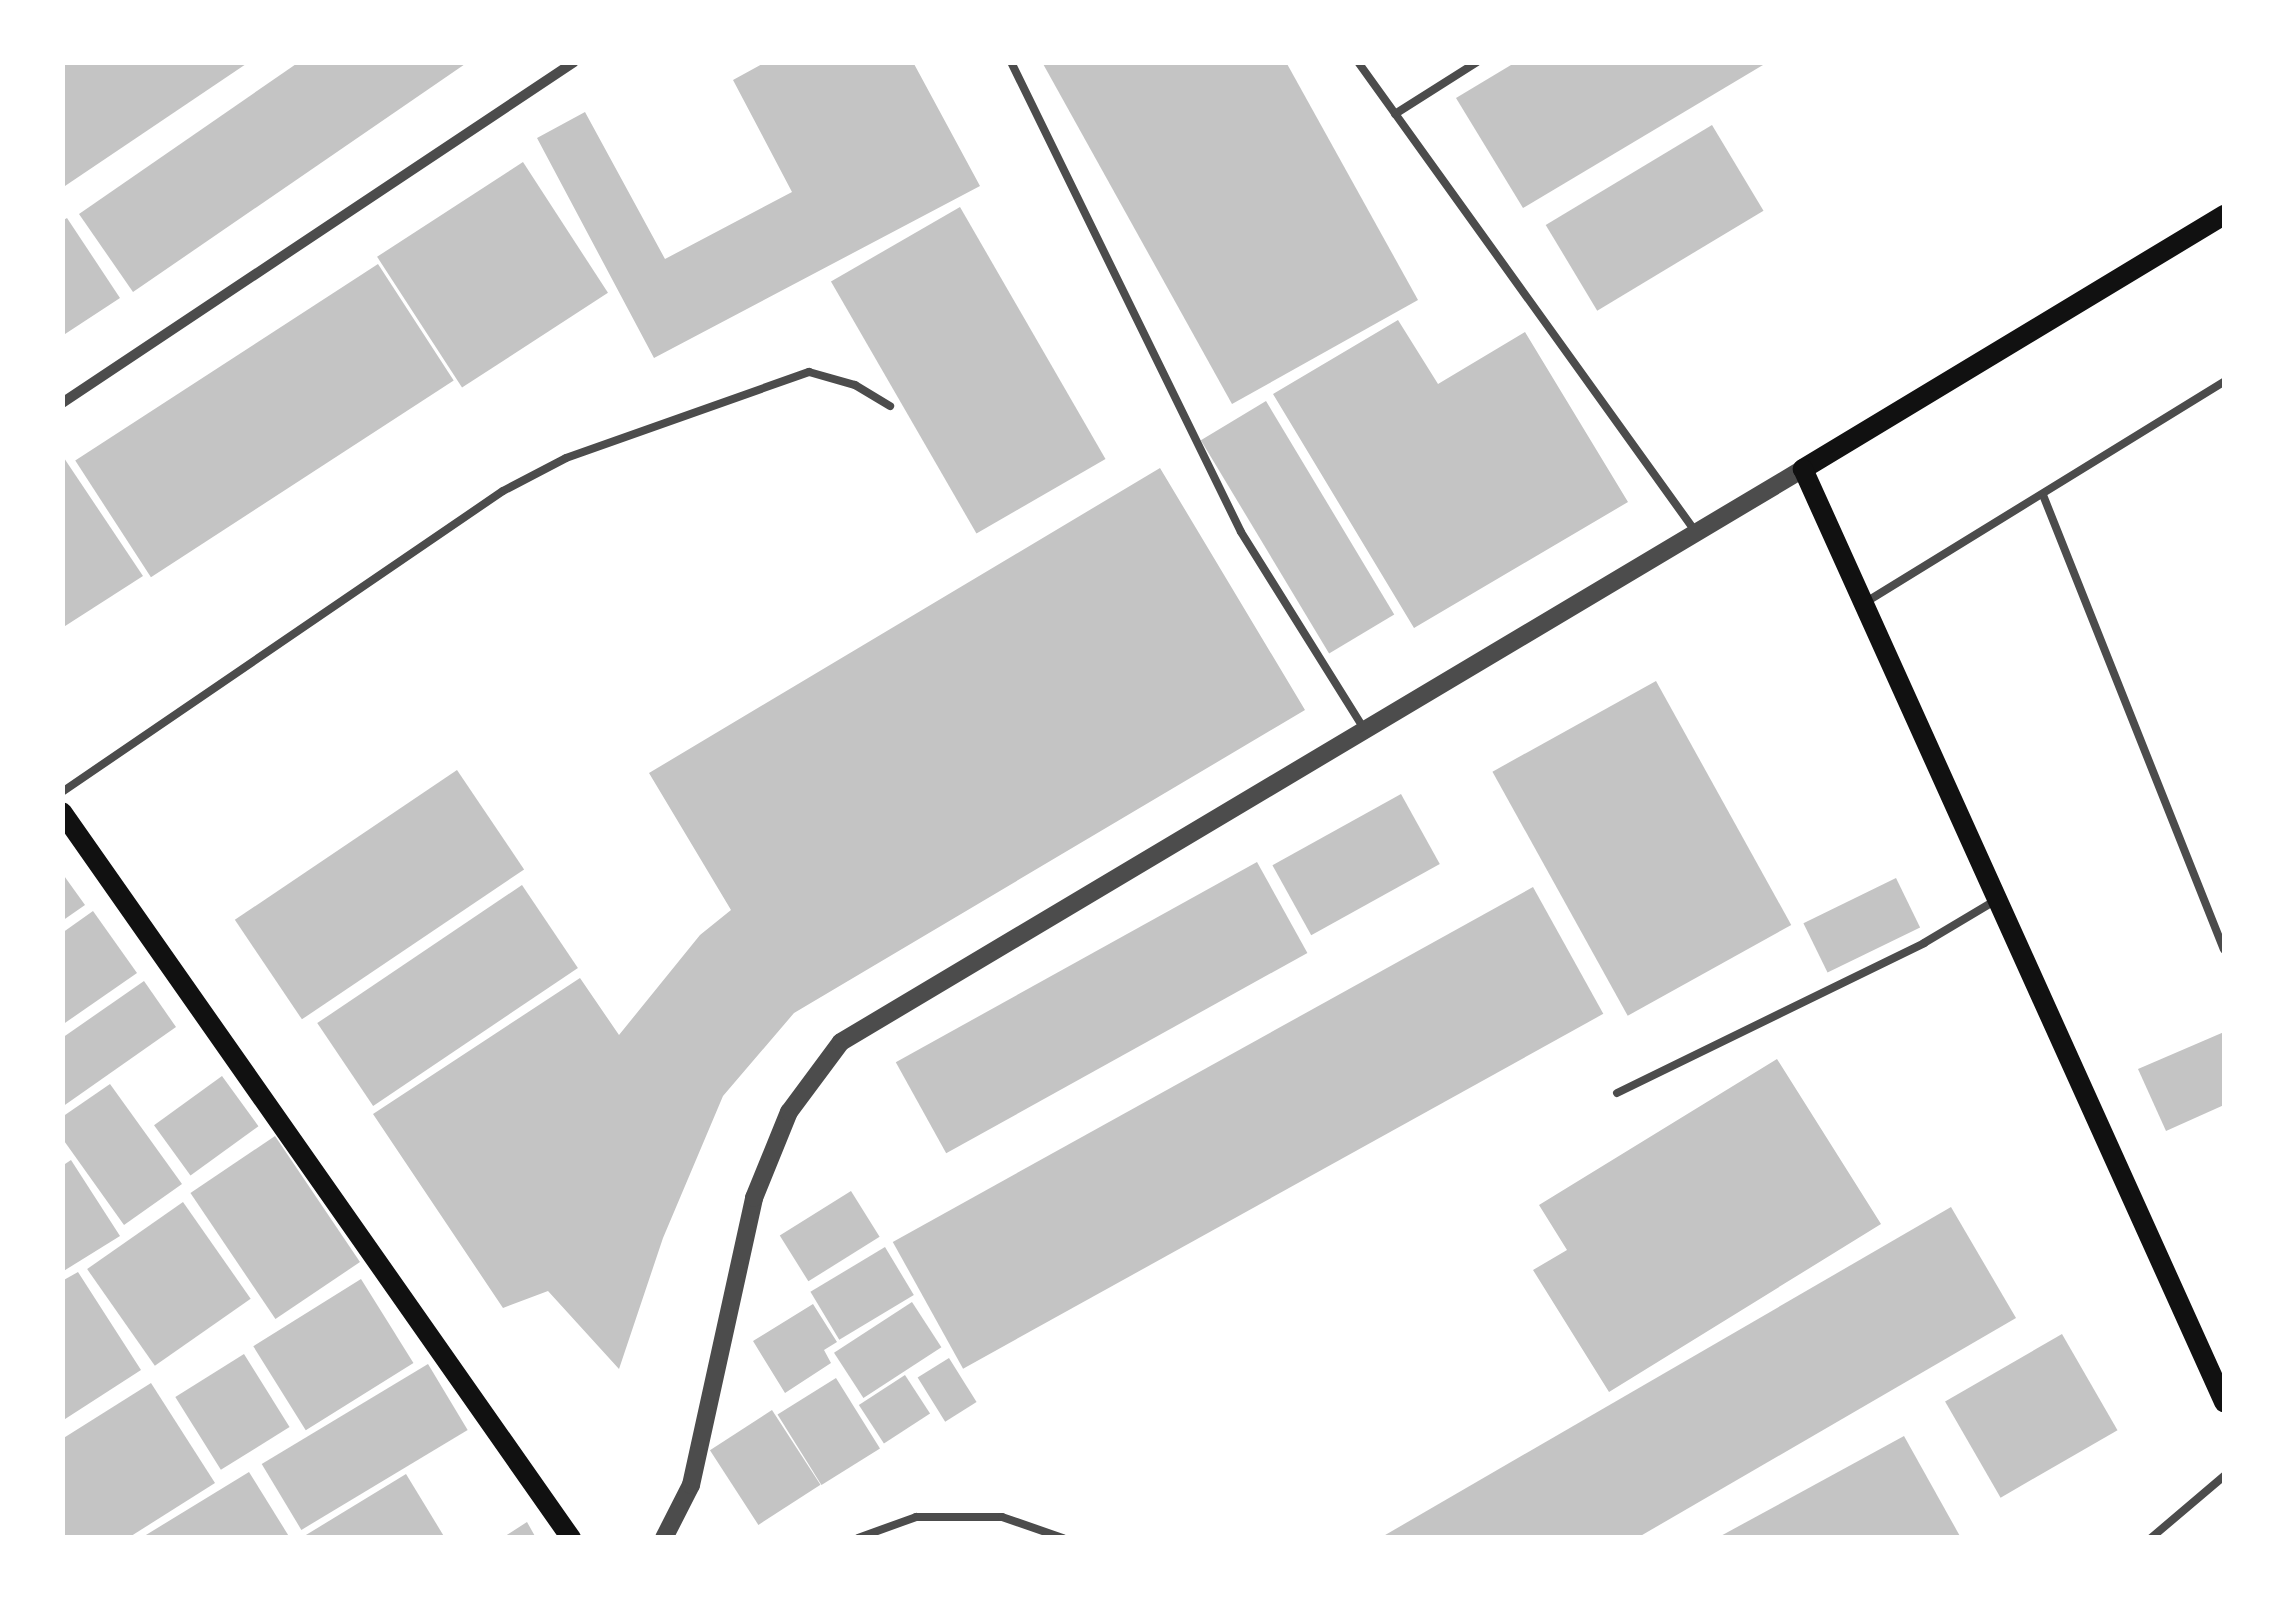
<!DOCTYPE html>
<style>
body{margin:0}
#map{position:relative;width:2287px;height:1600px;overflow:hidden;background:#fff;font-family:"Titillium Web",sans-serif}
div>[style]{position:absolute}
.building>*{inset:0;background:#c4c4c4;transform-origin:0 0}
.service>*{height:8px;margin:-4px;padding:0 4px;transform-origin:4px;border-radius:4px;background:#4c4c4c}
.minor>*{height:10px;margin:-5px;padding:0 5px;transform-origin:5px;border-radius:5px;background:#4c4c4c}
.tertiary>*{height:18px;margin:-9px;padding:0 9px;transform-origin:9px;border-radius:9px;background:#4c4c4c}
.secondary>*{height:20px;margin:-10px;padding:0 10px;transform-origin:10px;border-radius:10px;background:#111}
span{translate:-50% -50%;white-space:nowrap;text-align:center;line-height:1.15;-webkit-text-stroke:8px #fff;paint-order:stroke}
.frame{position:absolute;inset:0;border:65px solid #fff;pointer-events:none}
</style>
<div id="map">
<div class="building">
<i style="clip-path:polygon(62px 62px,249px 62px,62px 188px)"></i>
<i style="clip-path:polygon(299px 62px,468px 62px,133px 292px,79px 214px)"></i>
<i style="clip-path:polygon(766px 62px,913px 62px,980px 186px,654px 358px,537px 138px,585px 112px,665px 259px,792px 192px,733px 80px)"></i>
<i style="clip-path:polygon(1042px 62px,1286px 62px,1418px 300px,1232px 404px)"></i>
<i style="clip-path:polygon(1516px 62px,1768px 62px,1523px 208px,1456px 98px)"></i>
<i style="left:1712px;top:125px;width:100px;height:194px;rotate:59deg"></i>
<i style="left:523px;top:162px;width:156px;height:174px;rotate:57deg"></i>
<i style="left:960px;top:207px;width:291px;height:149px;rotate:60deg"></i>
<i style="clip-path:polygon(67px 218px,120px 298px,62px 336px,62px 221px)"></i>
<i style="left:378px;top:264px;width:139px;height:361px;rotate:57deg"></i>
<i style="clip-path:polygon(1398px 320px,1438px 384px,1525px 332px,1628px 502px,1414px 628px,1273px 394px)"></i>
<i style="left:1266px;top:401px;width:249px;height:76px;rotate:59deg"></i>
<i style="clip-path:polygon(62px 455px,143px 576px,62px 628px)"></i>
<i style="clip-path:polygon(1160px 468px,1305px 710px,794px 1013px,723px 1096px,663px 1238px,619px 1369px,548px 1291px,503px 1308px,373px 1114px,580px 978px,619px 1035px,700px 935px,731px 910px,649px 773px)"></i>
<i style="left:1656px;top:681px;width:279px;height:187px;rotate:61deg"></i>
<i style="left:457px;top:770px;width:120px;height:268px;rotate:56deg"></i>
<i style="left:1401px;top:794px;width:80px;height:147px;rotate:61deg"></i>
<i style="left:1257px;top:862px;width:104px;height:413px;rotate:61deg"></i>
<i style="clip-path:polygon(62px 873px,85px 905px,62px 921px)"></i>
<i style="left:1896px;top:878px;width:55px;height:103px;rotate:64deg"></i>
<i style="left:522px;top:885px;width:100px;height:247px;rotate:56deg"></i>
<i style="left:1533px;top:887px;width:145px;height:732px;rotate:61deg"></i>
<i style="clip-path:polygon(93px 911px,137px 973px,62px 1025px,62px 933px)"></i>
<i style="clip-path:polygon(144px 981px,176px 1027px,62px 1107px,62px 1038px)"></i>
<i style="clip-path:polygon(2224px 1032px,2224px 1105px,2166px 1131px,2138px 1069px)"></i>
<i style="clip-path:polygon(1777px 1059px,1881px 1224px,1609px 1392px,1533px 1270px,1567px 1250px,1539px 1205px)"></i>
<i style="left:222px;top:1076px;width:62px;height:84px;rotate:54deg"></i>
<i style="clip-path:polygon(110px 1084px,182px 1184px,124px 1225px,62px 1138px,62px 1117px)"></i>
<i style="left:275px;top:1136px;width:152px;height:102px;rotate:56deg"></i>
<i style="clip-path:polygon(71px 1160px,120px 1236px,62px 1272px,62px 1166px)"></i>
<i style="left:851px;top:1191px;width:54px;height:84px;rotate:58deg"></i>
<i style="left:183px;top:1202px;width:118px;height:117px;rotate:55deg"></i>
<i style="clip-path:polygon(1951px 1207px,2016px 1318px,1637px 1538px,1380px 1538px)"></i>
<i style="left:885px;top:1247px;width:56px;height:87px;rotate:59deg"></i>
<i style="clip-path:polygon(78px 1272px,141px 1370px,62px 1421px,62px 1281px)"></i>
<i style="left:361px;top:1279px;width:99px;height:127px;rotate:58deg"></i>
<i style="left:912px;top:1302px;width:54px;height:93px;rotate:57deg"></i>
<i style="clip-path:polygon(813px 1304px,837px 1342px,824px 1350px,831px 1363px,785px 1393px,753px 1341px)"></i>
<i style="left:2062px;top:1334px;width:111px;height:135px;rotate:60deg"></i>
<i style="left:244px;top:1354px;width:86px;height:81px;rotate:58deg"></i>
<i style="left:949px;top:1358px;width:52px;height:37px;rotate:58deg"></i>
<i style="left:428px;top:1364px;width:77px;height:194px;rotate:59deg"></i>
<i style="left:905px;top:1375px;width:46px;height:55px;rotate:57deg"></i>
<i style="left:836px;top:1378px;width:83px;height:69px;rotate:58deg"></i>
<i style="clip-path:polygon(151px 1383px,215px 1483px,128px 1538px,62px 1538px,62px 1439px)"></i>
<i style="left:772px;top:1410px;width:89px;height:74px;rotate:57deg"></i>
<i style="clip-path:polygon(1904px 1436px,1961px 1538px,1717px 1538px)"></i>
<i style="clip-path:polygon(249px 1472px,290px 1538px,141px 1538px)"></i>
<i style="clip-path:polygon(406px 1474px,445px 1538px,301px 1538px)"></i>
<i style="clip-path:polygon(527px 1522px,536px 1538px,502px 1538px)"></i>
</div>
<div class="service">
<i style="left:1011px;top:62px;width:523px;rotate:63.92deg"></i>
<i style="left:1241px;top:532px;width:232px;rotate:58deg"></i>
<i style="left:1358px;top:62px;width:578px;rotate:54.3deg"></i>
<i style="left:1395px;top:114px;width:97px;rotate:-32.4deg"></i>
<i style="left:2043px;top:495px;width:489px;rotate:68.3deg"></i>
<i style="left:1866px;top:602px;width:420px;rotate:-31.6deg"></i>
<i style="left:62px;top:792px;width:534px;rotate:-34.32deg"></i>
<i style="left:503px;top:491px;width:71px;rotate:-27.6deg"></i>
<i style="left:566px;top:458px;width:258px;rotate:-19.5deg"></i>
<i style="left:809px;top:372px;width:48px;rotate:15.8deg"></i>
<i style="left:855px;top:385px;width:41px;rotate:31deg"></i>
<i style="left:1617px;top:1093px;width:342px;rotate:-26deg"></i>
<i style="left:1924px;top:943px;width:84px;rotate:-30.8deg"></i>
<i style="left:858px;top:1538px;width:62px;rotate:-19.9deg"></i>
<i style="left:916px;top:1517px;width:86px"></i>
<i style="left:1002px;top:1517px;width:65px;rotate:19deg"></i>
<i style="left:2151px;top:1538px;width:96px;rotate:-40.3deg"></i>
</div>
<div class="minor">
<i style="left:62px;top:403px;width:615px;rotate:-33.66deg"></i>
</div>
<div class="tertiary">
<i style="left:664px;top:1538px;width:59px;rotate:-63deg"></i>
<i style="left:691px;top:1485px;width:294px;rotate:-77.6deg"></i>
<i style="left:754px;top:1198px;width:93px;rotate:-67.9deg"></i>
<i style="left:789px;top:1112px;width:87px;rotate:-53.4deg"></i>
<i style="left:841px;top:1042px;width:1120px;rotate:-30.78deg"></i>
</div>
<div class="secondary">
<i style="left:2224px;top:215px;width:492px;rotate:148.9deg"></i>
<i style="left:1803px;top:469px;width:1024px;rotate:65.71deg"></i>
<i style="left:62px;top:812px;width:887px;rotate:54.97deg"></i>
</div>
<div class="frame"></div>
</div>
